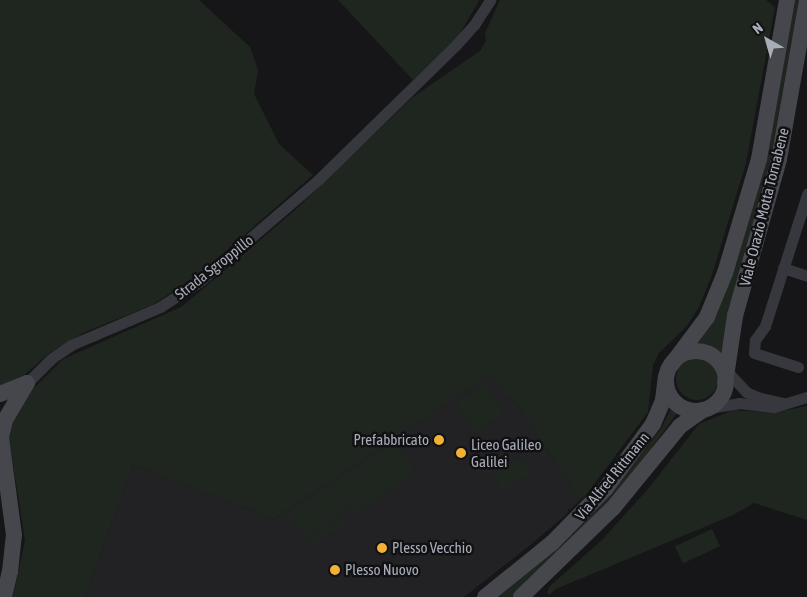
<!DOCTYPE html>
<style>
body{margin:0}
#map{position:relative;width:807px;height:597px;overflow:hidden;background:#161618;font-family:"Asap Condensed",sans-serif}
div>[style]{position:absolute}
.built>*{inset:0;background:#222225}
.green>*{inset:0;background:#1e261f;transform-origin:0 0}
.round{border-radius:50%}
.street>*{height:11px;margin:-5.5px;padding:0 5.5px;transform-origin:5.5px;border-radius:5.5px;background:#37383d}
.secondary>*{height:16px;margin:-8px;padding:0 8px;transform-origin:8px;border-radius:8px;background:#45474d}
.secondary>.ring{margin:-8px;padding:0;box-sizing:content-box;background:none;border:16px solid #45474d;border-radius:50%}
.dots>*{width:14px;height:14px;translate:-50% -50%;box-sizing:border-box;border:2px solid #111113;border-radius:50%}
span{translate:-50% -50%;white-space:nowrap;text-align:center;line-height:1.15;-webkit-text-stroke:5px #111113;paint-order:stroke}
.street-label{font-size:15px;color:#a8adb8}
.poi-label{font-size:15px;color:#a8adb8}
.right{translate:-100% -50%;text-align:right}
.left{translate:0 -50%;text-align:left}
.north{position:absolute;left:742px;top:15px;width:50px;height:50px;-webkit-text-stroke:4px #111113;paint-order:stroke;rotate:322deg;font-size:14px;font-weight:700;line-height:20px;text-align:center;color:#a8adb8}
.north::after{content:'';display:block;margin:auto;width:18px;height:22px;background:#a8adb8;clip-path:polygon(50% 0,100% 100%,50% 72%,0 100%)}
</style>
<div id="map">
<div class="built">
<i style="clip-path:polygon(488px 375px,518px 406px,580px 500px,571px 509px,568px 509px,567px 514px,529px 546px,464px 597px,85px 597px,133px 465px,273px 519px)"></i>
</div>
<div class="green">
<i style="clip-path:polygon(0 0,199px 0,250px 47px,258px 70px,254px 94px,279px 144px,313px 175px,197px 276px,152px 305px,85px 332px,48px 354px,20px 379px,0 389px)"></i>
<i style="clip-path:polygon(338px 0,478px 0,479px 1px,457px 38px,413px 80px)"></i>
<i style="clip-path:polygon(500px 0,766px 0,775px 7px,746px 163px,712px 275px,699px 307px,687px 326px,659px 353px,653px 365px,648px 412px,586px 495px,580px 500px,518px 406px,488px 376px,273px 519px,133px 465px,85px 597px,13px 597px,25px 540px,8px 432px,24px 398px,63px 359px,181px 307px,197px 294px,294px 211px,413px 97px,480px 51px,486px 41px,485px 33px)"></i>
<i style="clip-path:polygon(793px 0,799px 0,771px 156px,728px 317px,721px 353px,708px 345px,698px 343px,719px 308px,730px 278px)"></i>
<i class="round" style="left:676px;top:358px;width:42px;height:42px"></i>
<i style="left:484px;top:384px;width:35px;height:34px;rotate:55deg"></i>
<i style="clip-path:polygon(672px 406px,678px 412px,637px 468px,612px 498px,512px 597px,496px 597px,551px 553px,610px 495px,662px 427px)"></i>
<i style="clip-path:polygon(807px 406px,807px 520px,754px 503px,733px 515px,556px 589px,549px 595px,547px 592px,549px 587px,603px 539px,647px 490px,699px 424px,734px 410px,772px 413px)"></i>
<i style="left:395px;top:442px;width:38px;height:75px;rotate:57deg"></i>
<i style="left:522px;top:456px;width:19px;height:35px;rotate:58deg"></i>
<i style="left:331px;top:485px;width:31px;height:52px;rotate:57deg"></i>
<i style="clip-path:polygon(344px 517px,347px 522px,310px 548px,306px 542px)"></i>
<i style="left:712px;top:529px;width:19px;height:41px;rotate:65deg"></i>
</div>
<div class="street">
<i style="left:783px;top:268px;width:25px;rotate:18deg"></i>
<i style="left:798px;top:367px;width:46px;rotate:-162.3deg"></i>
<i style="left:754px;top:353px;width:13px;rotate:-86deg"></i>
<i style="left:755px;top:340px;width:17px;rotate:-54deg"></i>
<i style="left:765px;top:326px;width:139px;rotate:-72.3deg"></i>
<i style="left:724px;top:368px;width:33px;rotate:47deg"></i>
<i style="left:746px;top:392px;width:12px;rotate:24deg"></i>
<i style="left:757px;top:397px;width:27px;rotate:13deg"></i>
<i style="left:27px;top:383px;width:35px;rotate:-45deg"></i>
<i style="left:52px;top:358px;width:23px;rotate:-34deg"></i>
<i style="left:71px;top:345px;width:97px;rotate:-23.1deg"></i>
<i style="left:160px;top:307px;width:46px;rotate:-32.7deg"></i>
<i style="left:199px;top:282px;width:158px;rotate:-40.6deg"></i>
<i style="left:319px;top:179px;width:190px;rotate:-44.4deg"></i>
<i style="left:455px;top:46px;width:28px;rotate:-48deg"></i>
<i style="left:474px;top:25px;width:30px;rotate:-57deg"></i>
<i style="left:709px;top:408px;width:30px;rotate:-9deg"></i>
<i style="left:739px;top:403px;width:35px;rotate:7deg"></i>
<i style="left:774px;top:407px;width:34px;rotate:-17deg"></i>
</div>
<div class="secondary">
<i class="ring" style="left:666px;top:351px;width:44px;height:44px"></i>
<i style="left:672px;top:364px;width:59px;rotate:-53.3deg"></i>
<i style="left:707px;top:317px;width:48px;rotate:-67.8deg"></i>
<i style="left:725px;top:273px;width:119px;rotate:-73.4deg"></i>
<i style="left:759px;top:159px;width:161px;rotate:-80deg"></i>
<i style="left:725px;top:383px;width:68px;rotate:-81.5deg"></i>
<i style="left:735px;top:316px;width:163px;rotate:-74.3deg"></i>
<i style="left:779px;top:159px;width:161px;rotate:-80deg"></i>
<i style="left:0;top:394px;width:29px;rotate:-22deg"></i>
<i style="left:4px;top:597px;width:26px;rotate:-77deg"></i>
<i style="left:10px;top:572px;width:37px;rotate:-84deg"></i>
<i style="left:14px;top:535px;width:99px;rotate:-97.6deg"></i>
<i style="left:1px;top:437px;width:17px;rotate:-77deg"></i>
<i style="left:5px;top:420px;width:43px;rotate:-59.3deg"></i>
<i style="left:485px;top:597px;width:86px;rotate:-38.9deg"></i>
<i style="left:552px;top:543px;width:77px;rotate:-45.5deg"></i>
<i style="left:606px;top:488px;width:79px;rotate:-53.7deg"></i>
<i style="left:653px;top:424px;width:26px;rotate:-67deg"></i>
<i style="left:663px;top:400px;width:23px;rotate:-83deg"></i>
<i style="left:521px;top:597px;width:128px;rotate:-44.1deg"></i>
<i style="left:613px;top:508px;width:106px;rotate:-50.7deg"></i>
<i style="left:680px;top:426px;width:28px;rotate:-35deg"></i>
</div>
<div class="dots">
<i style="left:439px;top:440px;background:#f2b134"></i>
<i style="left:461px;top:453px;background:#f2b134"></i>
<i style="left:382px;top:548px;background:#f2b134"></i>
<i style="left:335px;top:570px;background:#f2b134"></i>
</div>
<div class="street-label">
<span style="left:764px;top:207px;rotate:-76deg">Viale Orazio Motta Tornabene</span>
<span style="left:214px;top:267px;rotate:-38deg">Strada Sgroppillo</span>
<span style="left:612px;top:476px;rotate:-51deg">Via Alfred Rittmann</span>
</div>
<div class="poi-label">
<span class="right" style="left:429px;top:440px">Prefabbricato</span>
<span class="left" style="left:471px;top:453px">Liceo Galileo<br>Galilei</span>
<span class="left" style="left:392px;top:548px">Plesso Vecchio</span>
<span class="left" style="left:345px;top:570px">Plesso Nuovo</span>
</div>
<div class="north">N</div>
</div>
